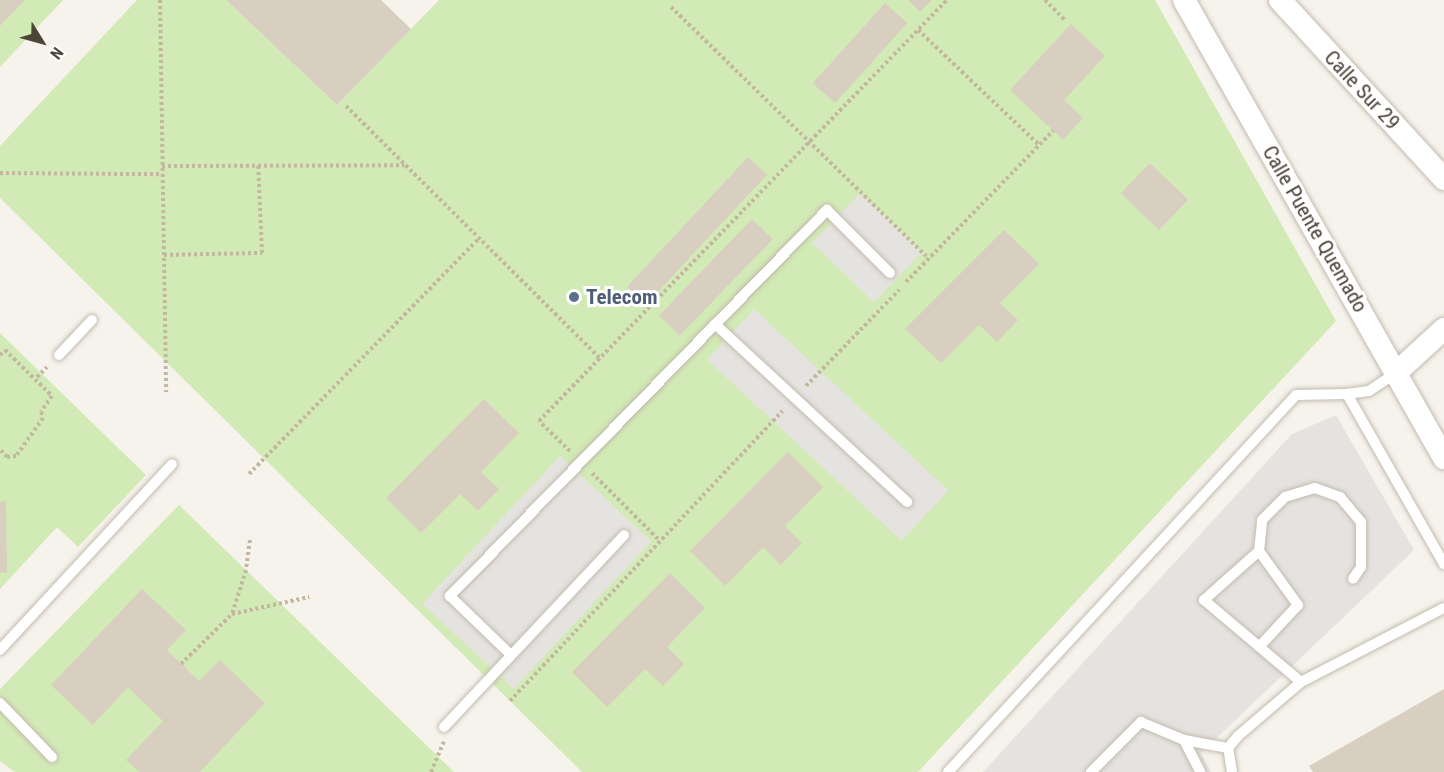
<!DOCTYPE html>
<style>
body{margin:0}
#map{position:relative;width:1444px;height:772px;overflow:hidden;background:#f6f3ec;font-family:"Roboto Condensed",sans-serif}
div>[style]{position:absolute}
.green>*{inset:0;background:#d2eab5}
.parking>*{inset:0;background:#e5e3e0;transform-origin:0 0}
.building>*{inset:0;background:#d8cfc1;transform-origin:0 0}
.path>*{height:4px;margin-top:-2px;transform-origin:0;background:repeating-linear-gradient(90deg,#c4b79f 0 3px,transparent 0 6px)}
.roads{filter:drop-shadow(0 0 2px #c2bbae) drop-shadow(0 0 2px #c2bbae)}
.lane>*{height:10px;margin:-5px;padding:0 5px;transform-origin:5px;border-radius:5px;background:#fff}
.street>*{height:22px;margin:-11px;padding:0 11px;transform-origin:11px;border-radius:11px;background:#fff}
.dots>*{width:16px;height:16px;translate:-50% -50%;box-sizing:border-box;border:3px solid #fff;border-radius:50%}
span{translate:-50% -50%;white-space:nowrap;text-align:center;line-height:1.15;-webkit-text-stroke:6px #fff;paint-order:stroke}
.street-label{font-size:21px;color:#4b4439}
.service-label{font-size:21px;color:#4e5e75;font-weight:700}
.left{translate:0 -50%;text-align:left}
.north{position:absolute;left:12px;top:12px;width:60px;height:60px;-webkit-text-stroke:4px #fff;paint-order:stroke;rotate:127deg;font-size:16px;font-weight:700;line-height:24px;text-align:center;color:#4b4439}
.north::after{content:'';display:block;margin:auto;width:21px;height:27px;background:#4b4439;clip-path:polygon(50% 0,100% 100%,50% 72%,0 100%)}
</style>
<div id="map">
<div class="green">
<i style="clip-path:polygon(0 0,63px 0,0 67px)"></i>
<i style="clip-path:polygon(137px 0,226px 0,337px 105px,439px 0,1155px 0,1336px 321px,918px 772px,582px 772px,0 198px,0 146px)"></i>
<i style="clip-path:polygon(0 333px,146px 475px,78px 547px,57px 527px,0 589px)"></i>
<i style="clip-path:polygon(179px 505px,454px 772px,15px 772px,0 761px,0 689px)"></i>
</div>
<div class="parking">
<i style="left:860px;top:193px;width:86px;height:69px;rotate:44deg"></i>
<i style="left:754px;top:309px;width:266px;height:69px;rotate:43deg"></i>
<i style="clip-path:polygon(1336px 415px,1414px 550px,1201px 753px,1211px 772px,983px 772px,1292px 434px)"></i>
<i style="left:560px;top:456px;width:125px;height:202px;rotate:43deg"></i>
</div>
<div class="building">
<i style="clip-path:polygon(0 0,25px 0,0 26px)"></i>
<i style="clip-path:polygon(226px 0,381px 0,411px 29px,337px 105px)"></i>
<i style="clip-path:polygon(908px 0,932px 0,920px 12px)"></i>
<i style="left:885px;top:3px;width:30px;height:108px;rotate:42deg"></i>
<i style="clip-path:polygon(1071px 24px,1105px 56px,1064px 100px,1083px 118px,1063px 140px,1010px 90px)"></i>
<i style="left:748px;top:157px;width:26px;height:177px;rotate:43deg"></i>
<i style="left:1150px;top:163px;width:53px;height:42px;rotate:44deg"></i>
<i style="left:752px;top:219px;width:29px;height:134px;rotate:44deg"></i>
<i style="clip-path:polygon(1004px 230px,1039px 264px,1000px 303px,1018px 320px,997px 342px,979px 325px,941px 363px,905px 329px)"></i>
<i style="clip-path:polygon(484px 399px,519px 433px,481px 472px,499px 489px,478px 511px,460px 494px,421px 533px,386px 498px)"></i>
<i style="clip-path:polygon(788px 452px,823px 487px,785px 526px,802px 543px,781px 565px,763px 547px,725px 586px,690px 551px)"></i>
<i style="clip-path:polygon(6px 501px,7px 573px,0 573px,0 502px)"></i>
<i style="clip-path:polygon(670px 573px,705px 608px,667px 647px,684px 664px,663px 686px,645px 669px,607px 707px,572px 672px)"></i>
<i style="clip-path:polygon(142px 589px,186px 630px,167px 650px,199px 681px,220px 660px,265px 703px,200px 772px,139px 772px,126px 760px,163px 721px,128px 687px,93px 725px,51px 685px)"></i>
<i style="clip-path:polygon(1444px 689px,1444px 772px,1313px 772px,1309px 766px)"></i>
</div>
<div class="path">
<i style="left:160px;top:0;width:392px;rotate:89.1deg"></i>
<i style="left:1045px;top:0;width:28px;rotate:45deg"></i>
<i style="left:671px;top:7px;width:361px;rotate:44.3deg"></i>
<i style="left:918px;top:30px;width:167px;rotate:43.5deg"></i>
<i style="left:346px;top:106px;width:358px;rotate:44.8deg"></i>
<i style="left:162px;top:166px;width:242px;rotate:-0.2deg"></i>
<i style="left:0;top:173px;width:162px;rotate:0.4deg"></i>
<i style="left:164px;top:255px;width:98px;rotate:-1.2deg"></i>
<i style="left:262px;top:253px;width:90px;rotate:-92.5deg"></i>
<i style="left:906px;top:282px;width:211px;rotate:-45.8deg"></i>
<i style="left:0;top:355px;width:7px;rotate:-45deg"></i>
<i style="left:5px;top:350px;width:66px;rotate:44.4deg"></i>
<i style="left:52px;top:396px;width:19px;rotate:125deg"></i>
<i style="left:41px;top:412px;width:6px;rotate:72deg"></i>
<i style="left:43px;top:418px;width:47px;rotate:125.4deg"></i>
<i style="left:16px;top:456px;width:9px;rotate:174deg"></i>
<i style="left:7px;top:457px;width:11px;rotate:-131deg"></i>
<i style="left:37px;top:377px;width:14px;rotate:-45deg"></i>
<i style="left:806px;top:386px;width:134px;rotate:-45.9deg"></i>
<i style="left:570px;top:451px;width:43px;rotate:-135.9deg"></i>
<i style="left:539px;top:421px;width:586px;rotate:-45.9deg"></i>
<i style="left:592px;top:473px;width:96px;rotate:45deg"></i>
<i style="left:249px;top:474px;width:330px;rotate:-45.7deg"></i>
<i style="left:250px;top:540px;width:30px;rotate:98deg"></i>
<i style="left:246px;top:570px;width:46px;rotate:107.7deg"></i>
<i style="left:232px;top:614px;width:79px;rotate:-12.4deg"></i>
<i style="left:181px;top:664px;width:71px;rotate:-44.4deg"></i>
<i style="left:510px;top:701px;width:398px;rotate:-46.8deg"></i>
<i style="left:431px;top:772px;width:33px;rotate:-67deg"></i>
</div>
<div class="roads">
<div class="lane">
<i style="left:715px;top:324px;width:262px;rotate:42.8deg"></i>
<i style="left:59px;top:355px;width:48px;rotate:-46.7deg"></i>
<i style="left:1347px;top:394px;width:22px;rotate:-8deg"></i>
<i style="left:1369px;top:391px;width:34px;rotate:-34deg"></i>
<i style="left:1259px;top:551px;width:67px;rotate:54.2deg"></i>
<i style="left:1298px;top:605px;width:57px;rotate:132.9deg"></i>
<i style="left:0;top:650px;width:253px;rotate:-47.2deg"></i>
<i style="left:511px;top:655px;width:85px;rotate:-136deg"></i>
<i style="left:450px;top:596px;width:540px;rotate:-45.68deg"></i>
<i style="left:827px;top:210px;width:89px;rotate:45deg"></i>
<i style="left:1301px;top:682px;width:127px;rotate:-139.8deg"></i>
<i style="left:1204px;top:600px;width:74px;rotate:-41.7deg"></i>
<i style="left:1259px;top:551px;width:31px;rotate:-84deg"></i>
<i style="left:1262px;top:520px;width:33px;rotate:-45deg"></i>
<i style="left:1285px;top:497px;width:31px;rotate:-17deg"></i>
<i style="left:1315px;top:488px;width:27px;rotate:20deg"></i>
<i style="left:1340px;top:497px;width:33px;rotate:50deg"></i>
<i style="left:1361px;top:522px;width:45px;rotate:90deg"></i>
<i style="left:1361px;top:567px;width:14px;rotate:124deg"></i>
<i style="left:0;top:703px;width:75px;rotate:46.1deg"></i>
<i style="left:444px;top:727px;width:263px;rotate:-46.8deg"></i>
<i style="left:1184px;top:740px;width:36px;rotate:63deg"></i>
<i style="left:948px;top:772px;width:513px;rotate:-47.29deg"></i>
<i style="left:1296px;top:395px;width:51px;rotate:-1.1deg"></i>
<i style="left:1347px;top:394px;width:196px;rotate:60.3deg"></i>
<i style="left:1091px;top:772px;width:71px;rotate:-45deg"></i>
<i style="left:1141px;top:722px;width:47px;rotate:22.7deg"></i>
<i style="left:1184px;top:740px;width:45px;rotate:10.3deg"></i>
<i style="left:1232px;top:772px;width:24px;rotate:-99deg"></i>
<i style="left:1228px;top:748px;width:16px;rotate:-50deg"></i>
<i style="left:1238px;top:736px;width:83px;rotate:-40.6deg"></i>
<i style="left:1301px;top:682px;width:161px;rotate:-27.4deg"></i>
</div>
<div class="street">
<i style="left:1184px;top:0;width:527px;rotate:60.42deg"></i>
<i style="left:1280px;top:0;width:243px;rotate:47.5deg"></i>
<i style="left:1397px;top:372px;width:64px;rotate:-42.5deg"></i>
</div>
</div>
<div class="dots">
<i style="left:574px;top:297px;background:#5c6f8a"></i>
</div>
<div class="street-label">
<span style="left:1362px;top:90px;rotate:47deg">Calle Sur 29</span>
<span style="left:1315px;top:229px;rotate:60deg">Calle Puente Quemado</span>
</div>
<div class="service-label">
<span class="left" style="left:586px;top:297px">Telecom</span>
</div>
<div class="north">N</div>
</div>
